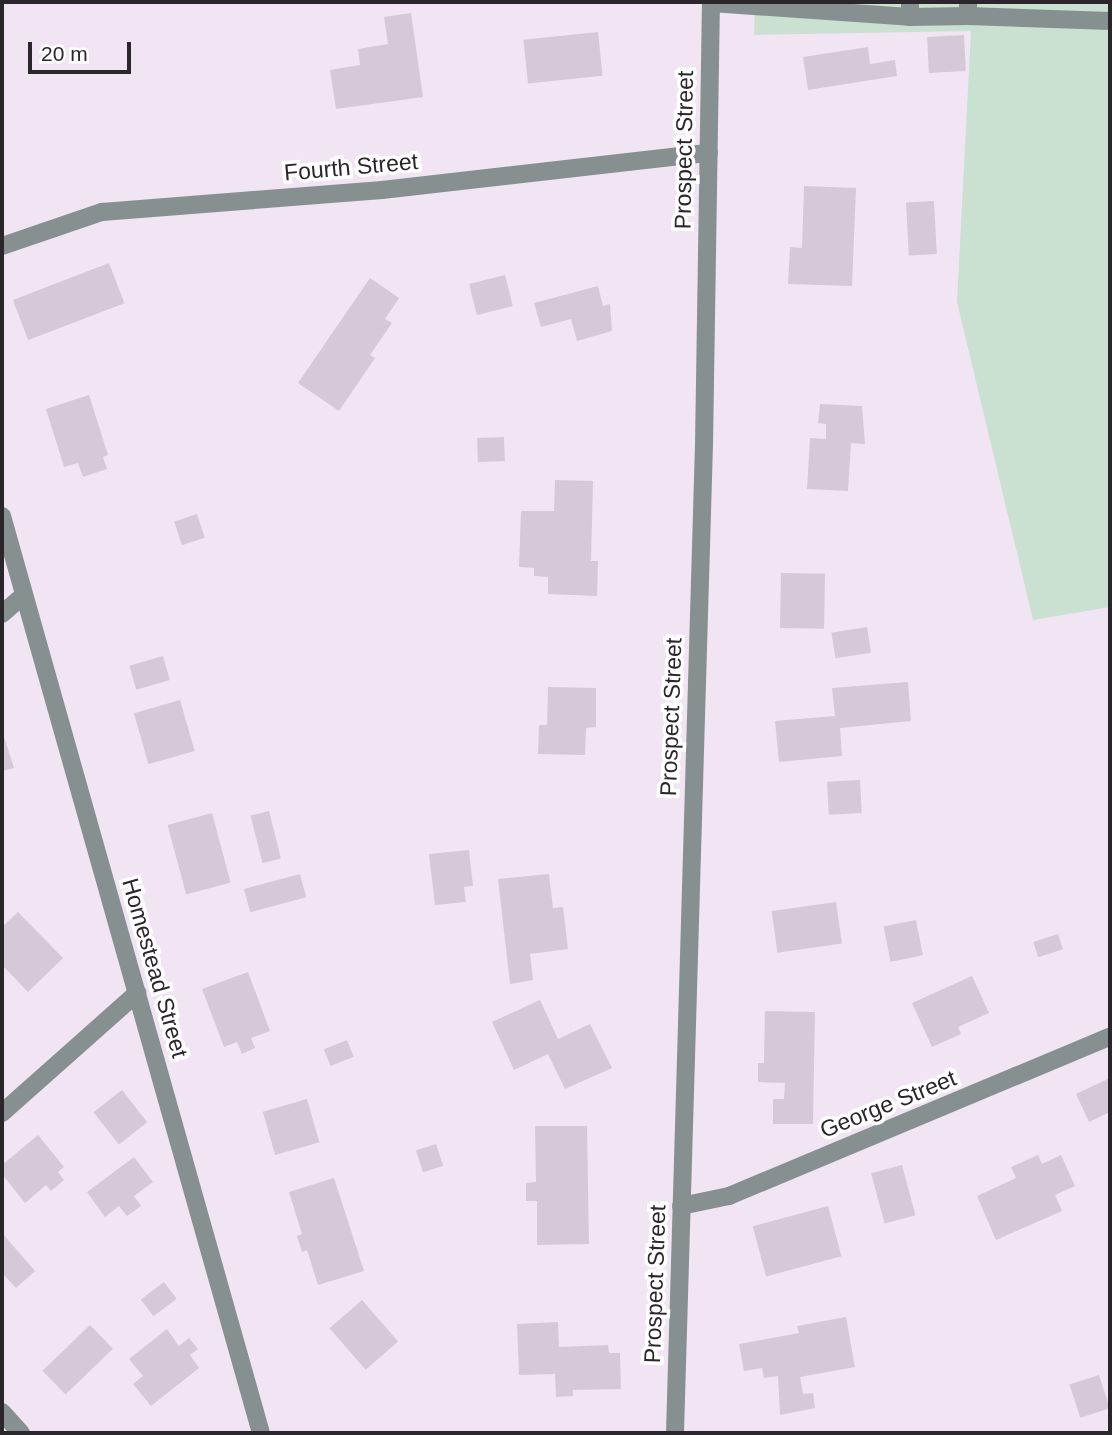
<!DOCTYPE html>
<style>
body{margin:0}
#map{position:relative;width:1112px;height:1435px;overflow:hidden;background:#f1e5f3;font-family:Helvetica,sans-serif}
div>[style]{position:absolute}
.green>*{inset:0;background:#cae0d0}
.building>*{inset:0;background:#d5c9d7;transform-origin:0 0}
.minor>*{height:18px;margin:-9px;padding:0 9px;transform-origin:9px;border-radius:9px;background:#879090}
span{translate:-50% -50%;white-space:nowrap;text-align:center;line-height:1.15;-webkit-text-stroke:7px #fff;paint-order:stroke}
.street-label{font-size:23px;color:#2a262b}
.frame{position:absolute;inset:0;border:4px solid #2a262b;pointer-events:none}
.scale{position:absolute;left:28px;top:42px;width:103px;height:32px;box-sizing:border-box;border:4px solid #2a262b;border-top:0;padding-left:9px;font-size:21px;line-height:24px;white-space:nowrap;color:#2a262b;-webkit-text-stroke:5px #fff;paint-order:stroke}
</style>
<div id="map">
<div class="green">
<i style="clip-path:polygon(755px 2px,1110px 2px,1110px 607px,1033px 620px,957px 302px,971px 31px,754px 35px)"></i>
</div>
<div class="building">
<i style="clip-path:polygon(411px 13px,423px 97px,336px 109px,330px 70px,360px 65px,358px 49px,388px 44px,384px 17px)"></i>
<i style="left:598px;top:32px;width:44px;height:75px;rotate:84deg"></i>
<i style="left:964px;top:35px;width:36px;height:37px;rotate:87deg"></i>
<i style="clip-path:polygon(868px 47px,870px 64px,895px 60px,897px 76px,808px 90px,803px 57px)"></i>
<i style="clip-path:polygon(804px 186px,856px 188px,852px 286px,788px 284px,790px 247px,802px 248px)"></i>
<i style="left:934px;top:201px;width:53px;height:28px;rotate:87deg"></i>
<i style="left:109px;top:263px;width:43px;height:103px;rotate:69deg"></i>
<i style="left:505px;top:275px;width:32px;height:37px;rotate:76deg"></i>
<i style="clip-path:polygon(370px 278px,399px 298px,385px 319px,392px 323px,370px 355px,375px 358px,339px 411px,298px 383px)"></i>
<i style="clip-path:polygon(598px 286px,603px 306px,610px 304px,612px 331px,577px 341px,571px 319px,541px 327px,534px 303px)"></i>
<i style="clip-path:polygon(89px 395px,108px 455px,103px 457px,107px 469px,83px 477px,78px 463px,64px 467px,46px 409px)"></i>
<i style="clip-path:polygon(820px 404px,862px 406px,865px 444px,851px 443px,848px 491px,807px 489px,810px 438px,826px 439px,826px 424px,818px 423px)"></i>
<i style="left:504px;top:437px;width:24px;height:27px;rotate:88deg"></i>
<i style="clip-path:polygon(555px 480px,593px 481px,591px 561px,598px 561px,597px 596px,548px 594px,548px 577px,534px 576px,534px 568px,519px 567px,521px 511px,554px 511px)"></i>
<i style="left:197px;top:514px;width:25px;height:24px;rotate:72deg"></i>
<i style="left:781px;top:573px;width:44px;height:55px;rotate:1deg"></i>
<i style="left:867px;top:627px;width:26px;height:36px;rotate:81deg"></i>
<i style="left:163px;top:656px;width:25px;height:35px;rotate:74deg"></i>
<i style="clip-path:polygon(908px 682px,911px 721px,840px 728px,842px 756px,779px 762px,775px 721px,835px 716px,832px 688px)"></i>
<i style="clip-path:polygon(548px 687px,596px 688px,596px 727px,586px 728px,585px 755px,538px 754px,539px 725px,547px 725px)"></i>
<i style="left:180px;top:700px;width:53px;height:48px;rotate:74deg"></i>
<i style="clip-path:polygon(2px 730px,14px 768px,2px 771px)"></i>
<i style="left:860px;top:780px;width:33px;height:33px;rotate:87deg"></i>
<i style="left:269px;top:811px;width:49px;height:19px;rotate:76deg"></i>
<i style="left:212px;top:813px;width:72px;height:46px;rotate:75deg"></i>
<i style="clip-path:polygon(469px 850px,473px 886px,464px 887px,466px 902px,435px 905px,429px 854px)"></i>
<i style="left:300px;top:874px;width:24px;height:58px;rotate:75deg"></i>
<i style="clip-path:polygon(549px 874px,553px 908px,563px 907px,568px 949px,530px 954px,533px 980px,510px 984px,498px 879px)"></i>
<i style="left:836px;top:902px;width:42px;height:65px;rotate:82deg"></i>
<i style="clip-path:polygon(18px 912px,63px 958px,28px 992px,2px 965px,2px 927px)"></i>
<i style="left:916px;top:920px;width:36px;height:33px;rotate:79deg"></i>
<i style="left:1058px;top:934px;width:16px;height:26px;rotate:72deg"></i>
<i style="clip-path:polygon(248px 972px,270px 1031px,251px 1038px,255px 1048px,242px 1054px,237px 1042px,224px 1047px,202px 989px)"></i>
<i style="clip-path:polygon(972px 976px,989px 1013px,958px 1027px,961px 1034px,932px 1047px,912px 1003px)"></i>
<i style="clip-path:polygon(540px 1000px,558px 1039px,590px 1024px,612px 1068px,565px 1089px,548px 1054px,514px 1070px,492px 1022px)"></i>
<i style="clip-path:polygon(765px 1011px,815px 1012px,813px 1124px,773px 1124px,773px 1099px,784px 1099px,785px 1083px,758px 1082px,758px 1063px,764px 1063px)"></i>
<i style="left:347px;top:1040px;width:18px;height:25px;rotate:68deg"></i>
<i style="clip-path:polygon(1110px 1078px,1110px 1112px,1089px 1122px,1076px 1094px)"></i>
<i style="left:122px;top:1090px;width:41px;height:36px;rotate:52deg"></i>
<i style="left:307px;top:1099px;width:45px;height:46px;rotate:74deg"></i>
<i style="clip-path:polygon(535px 1126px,587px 1126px,589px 1244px,537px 1245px,537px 1201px,526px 1201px,526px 1183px,536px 1182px)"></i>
<i style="clip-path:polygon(38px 1135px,64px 1167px,58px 1172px,64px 1180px,51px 1191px,46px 1185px,25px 1203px,2px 1174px,2px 1165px)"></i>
<i style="left:436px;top:1144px;width:23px;height:21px;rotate:72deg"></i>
<i style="clip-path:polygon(1038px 1155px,1042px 1164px,1061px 1155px,1075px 1186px,1055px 1195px,1062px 1211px,996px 1240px,977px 1196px,1016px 1178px,1011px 1167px)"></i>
<i style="clip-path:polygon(134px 1157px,153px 1182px,134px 1196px,141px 1206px,127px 1216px,119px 1206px,105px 1217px,87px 1192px)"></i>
<i style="left:902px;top:1165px;width:52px;height:32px;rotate:75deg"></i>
<i style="clip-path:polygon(334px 1178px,364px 1271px,318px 1285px,307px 1250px,302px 1252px,297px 1236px,302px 1234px,289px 1192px)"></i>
<i style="left:828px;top:1206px;width:52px;height:78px;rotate:75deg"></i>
<i style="clip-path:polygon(2px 1233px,35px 1271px,16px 1288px,2px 1273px)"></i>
<i style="left:164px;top:1282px;width:21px;height:29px;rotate:53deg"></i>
<i style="left:362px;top:1300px;width:55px;height:43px;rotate:49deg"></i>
<i style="clip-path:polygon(846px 1317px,855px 1367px,800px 1377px,803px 1394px,813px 1393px,815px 1408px,780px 1415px,778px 1376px,764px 1378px,762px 1368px,744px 1371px,739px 1344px,799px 1333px,797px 1326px)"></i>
<i style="clip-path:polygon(558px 1322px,559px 1347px,608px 1345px,609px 1353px,620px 1353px,621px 1389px,573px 1390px,573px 1396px,556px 1397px,555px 1374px,519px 1375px,517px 1324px)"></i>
<i style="left:90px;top:1325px;width:33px;height:66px;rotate:46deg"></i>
<i style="clip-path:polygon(167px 1329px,179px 1346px,189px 1338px,198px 1349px,190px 1355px,199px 1368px,151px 1406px,133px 1384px,143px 1376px,129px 1359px)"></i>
<i style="left:1099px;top:1375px;width:35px;height:31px;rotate:72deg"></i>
</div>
<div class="minor">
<i style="left:968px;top:2px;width:14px;rotate:90deg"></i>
<i style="left:968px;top:16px;width:142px;rotate:2deg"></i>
<i style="left:711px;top:3px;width:199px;rotate:4deg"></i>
<i style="left:910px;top:17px;width:15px;rotate:-90deg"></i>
<i style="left:910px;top:17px;width:58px;rotate:-1deg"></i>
<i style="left:2px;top:246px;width:106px;rotate:-18.8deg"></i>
<i style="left:102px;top:212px;width:281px;rotate:-4.5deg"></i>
<i style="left:382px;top:190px;width:329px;rotate:-6.5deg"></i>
<i style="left:2px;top:516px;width:953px;rotate:74.23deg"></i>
<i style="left:2px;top:614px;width:29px;rotate:-41deg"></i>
<i style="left:2px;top:1113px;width:181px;rotate:-41.6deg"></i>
<i style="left:681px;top:1206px;width:49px;rotate:-11.8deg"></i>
<i style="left:729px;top:1196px;width:413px;rotate:-22.7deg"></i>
<i style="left:2px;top:1412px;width:28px;rotate:48deg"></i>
<i style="left:675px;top:1433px;width:988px;rotate:-88.32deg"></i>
<i style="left:704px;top:445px;width:443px;rotate:-89.1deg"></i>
</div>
<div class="street-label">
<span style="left:684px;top:150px;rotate:-89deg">Prospect Street</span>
<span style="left:351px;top:167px;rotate:-5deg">Fourth Street</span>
<span style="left:671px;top:717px;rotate:-88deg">Prospect Street</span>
<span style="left:155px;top:968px;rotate:74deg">Homestead Street</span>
<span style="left:888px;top:1104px;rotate:-22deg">George Street</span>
<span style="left:655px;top:1284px;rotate:-88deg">Prospect Street</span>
</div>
<div class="frame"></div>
<div class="scale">20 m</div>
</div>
